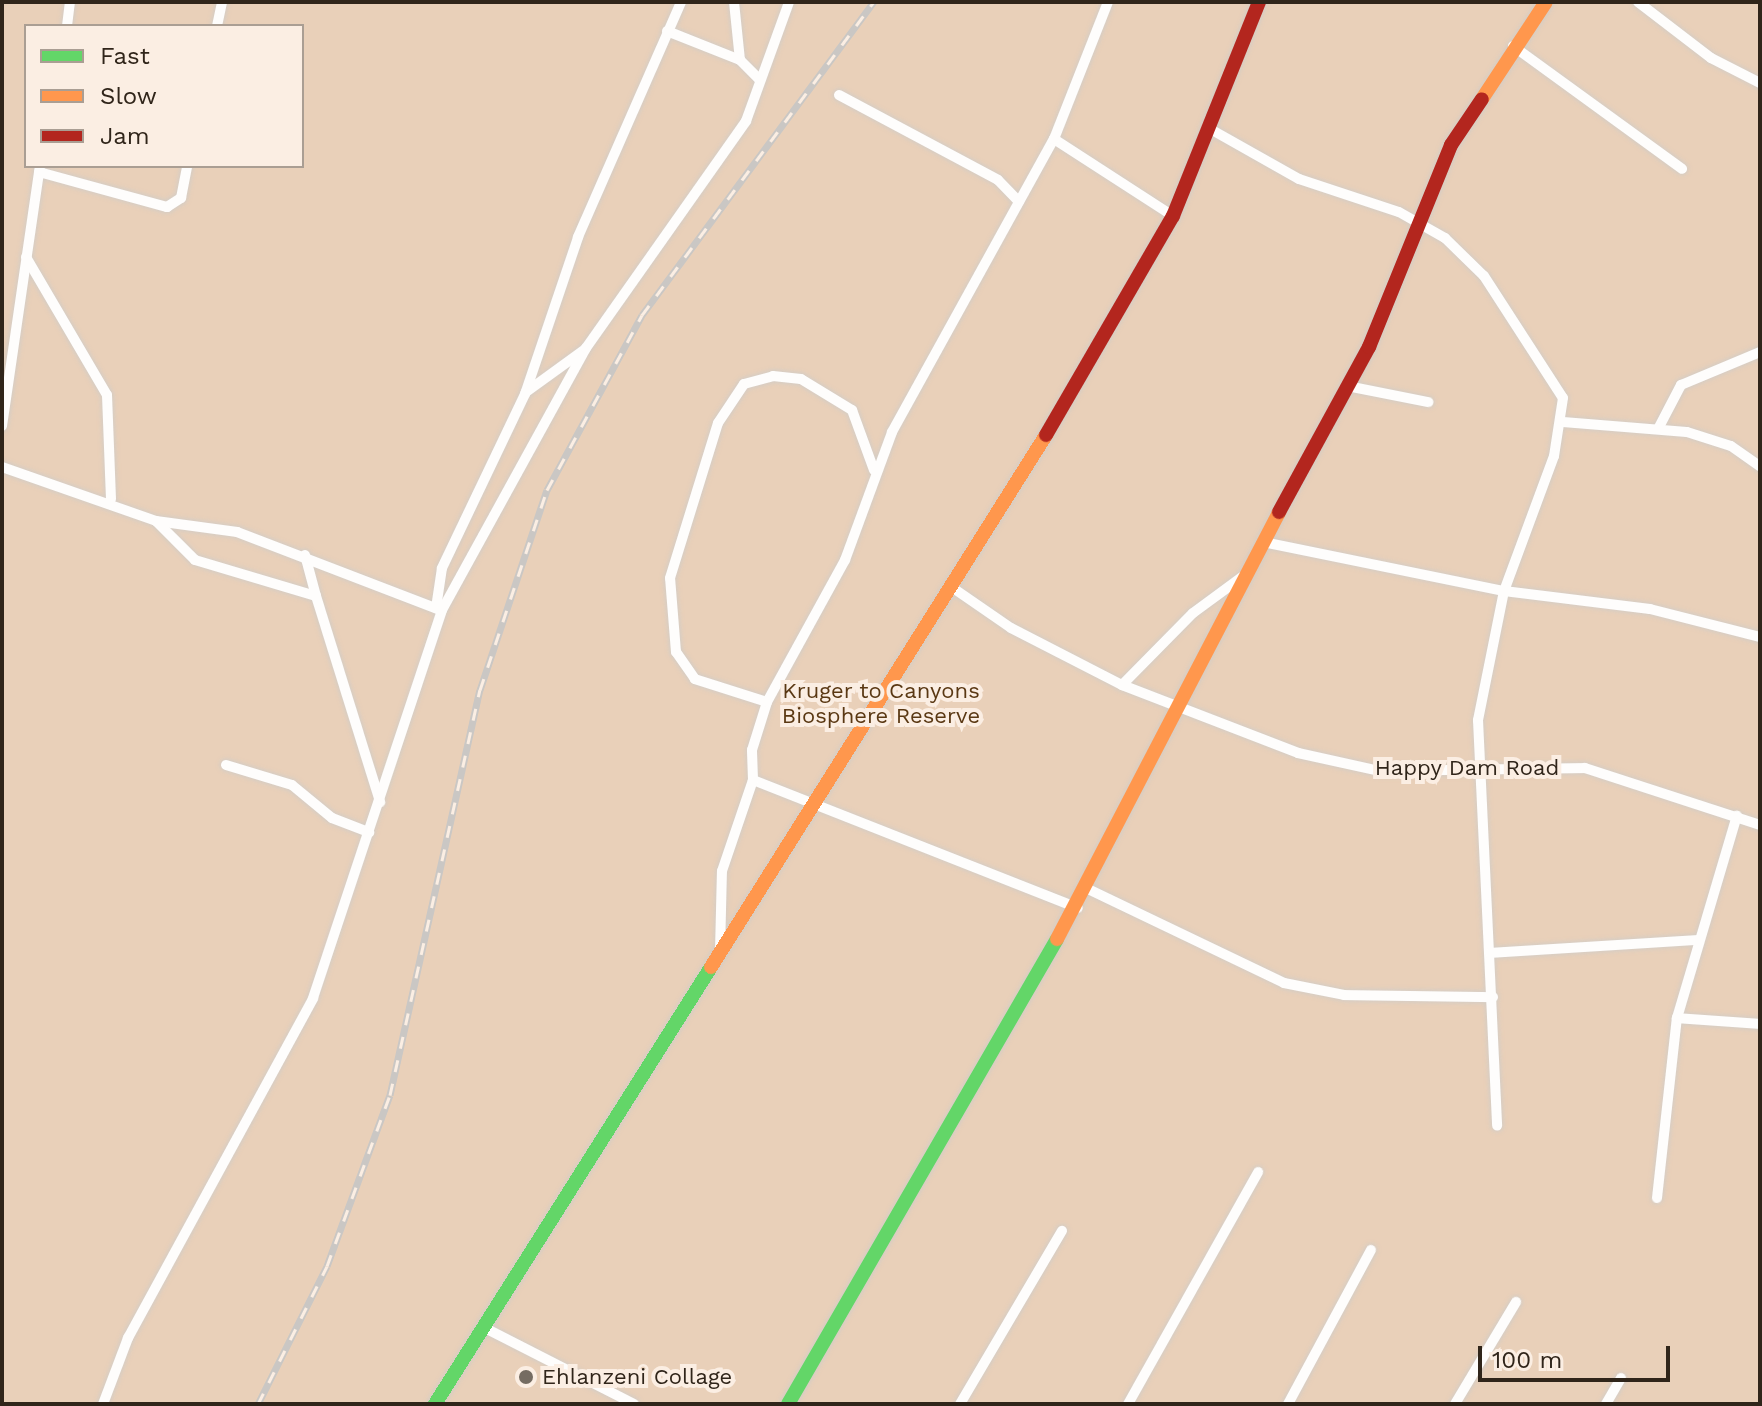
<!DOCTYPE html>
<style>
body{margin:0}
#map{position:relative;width:1762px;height:1406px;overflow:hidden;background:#f5efe9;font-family:"Work Sans",sans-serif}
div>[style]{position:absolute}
.green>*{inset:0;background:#e9d0b9}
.roads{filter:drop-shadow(0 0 2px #d5cdc5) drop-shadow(0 0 2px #d5cdc5)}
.street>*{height:10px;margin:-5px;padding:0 5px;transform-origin:5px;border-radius:5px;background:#fefdfc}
.fast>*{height:14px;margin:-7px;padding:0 7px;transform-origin:7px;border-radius:7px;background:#63d668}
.slow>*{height:14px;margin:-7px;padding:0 7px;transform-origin:7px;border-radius:7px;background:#ff974d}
.jam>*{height:14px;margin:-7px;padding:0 7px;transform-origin:7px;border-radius:7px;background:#b3261e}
.rail>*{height:7px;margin-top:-3.5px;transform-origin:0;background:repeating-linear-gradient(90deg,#fbeee3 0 12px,#cac7c4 0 24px);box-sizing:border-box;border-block:2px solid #cac7c4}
.dots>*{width:22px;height:22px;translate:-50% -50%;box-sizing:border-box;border:4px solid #fbeee3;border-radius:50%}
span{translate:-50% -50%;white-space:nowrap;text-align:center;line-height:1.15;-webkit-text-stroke:8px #fbeee3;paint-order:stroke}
.park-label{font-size:22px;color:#5a3813}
.street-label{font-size:22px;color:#30251a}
.poi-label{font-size:22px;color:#30251a}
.left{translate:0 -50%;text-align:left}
.frame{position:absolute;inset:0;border:4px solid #30251a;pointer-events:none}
.legend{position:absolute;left:24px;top:24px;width:280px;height:144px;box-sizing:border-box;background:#fbeee3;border:2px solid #aa9e93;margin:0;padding:10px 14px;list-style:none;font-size:24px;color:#30251a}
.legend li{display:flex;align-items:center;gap:16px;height:40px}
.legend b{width:40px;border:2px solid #aa9e93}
.scale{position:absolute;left:1478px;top:1346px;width:192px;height:36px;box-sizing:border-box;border:4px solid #30251a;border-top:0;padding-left:10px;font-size:24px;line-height:28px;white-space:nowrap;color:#30251a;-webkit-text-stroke:6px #fbeee3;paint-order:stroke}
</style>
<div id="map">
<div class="green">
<i style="clip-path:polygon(evenodd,2px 2px,1760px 2px,1760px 1404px,2px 1404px,2px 2px,26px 26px,302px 26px,302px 166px,26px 166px,26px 26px)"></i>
</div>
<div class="roads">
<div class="street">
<i style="left:734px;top:2px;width:58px;rotate:84.1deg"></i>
<i style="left:1638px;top:2px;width:92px;rotate:37.5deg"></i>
<i style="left:1711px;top:58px;width:55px;rotate:27deg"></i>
<i style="left:67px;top:26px;width:24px;rotate:-83deg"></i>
<i style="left:217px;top:26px;width:25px;rotate:-78deg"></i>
<i style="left:667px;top:31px;width:79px;rotate:21.7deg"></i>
<i style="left:740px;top:60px;width:27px;rotate:45deg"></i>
<i style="left:1513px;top:46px;width:209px;rotate:36deg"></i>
<i style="left:839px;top:95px;width:180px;rotate:28.1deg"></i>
<i style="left:998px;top:180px;width:30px;rotate:46deg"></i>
<i style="left:1212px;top:130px;width:100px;rotate:29.4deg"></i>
<i style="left:1299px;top:179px;width:105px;rotate:18.3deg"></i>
<i style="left:1399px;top:212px;width:53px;rotate:29.5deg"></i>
<i style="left:1445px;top:238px;width:54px;rotate:44.3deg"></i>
<i style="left:1484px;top:276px;width:145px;rotate:57.1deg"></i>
<i style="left:1563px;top:398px;width:59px;rotate:98.8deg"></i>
<i style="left:1554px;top:456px;width:144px;rotate:110.3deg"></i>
<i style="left:1504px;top:591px;width:132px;rotate:101.4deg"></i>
<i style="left:1478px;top:720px;width:406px;rotate:87.3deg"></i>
<i style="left:1054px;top:139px;width:142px;rotate:32.9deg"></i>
<i style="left:39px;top:172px;width:133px;rotate:15.3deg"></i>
<i style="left:167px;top:207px;width:17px;rotate:-33deg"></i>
<i style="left:181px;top:198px;width:33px;rotate:-79deg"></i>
<i style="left:26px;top:257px;width:160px;rotate:59.6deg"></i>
<i style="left:107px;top:395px;width:104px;rotate:87.8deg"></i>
<i style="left:1347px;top:386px;width:83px;rotate:11.2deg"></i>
<i style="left:526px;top:392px;width:72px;rotate:-35.9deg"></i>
<i style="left:1563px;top:422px;width:124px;rotate:4.6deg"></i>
<i style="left:1687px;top:432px;width:46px;rotate:17.7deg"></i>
<i style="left:1731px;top:446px;width:35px;rotate:35deg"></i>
<i style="left:2px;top:426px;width:263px;rotate:-81.7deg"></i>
<i style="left:1658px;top:429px;width:50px;rotate:-62.4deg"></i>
<i style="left:1681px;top:385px;width:86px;rotate:-22.7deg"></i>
<i style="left:2px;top:467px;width:163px;rotate:19.3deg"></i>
<i style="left:156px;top:521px;width:55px;rotate:45deg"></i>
<i style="left:195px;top:560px;width:126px;rotate:16.6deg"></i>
<i style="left:316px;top:596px;width:216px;rotate:72.7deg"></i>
<i style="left:156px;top:521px;width:82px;rotate:7.7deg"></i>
<i style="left:237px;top:532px;width:217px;rotate:21deg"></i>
<i style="left:1268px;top:543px;width:241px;rotate:11.5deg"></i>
<i style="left:1504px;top:591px;width:147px;rotate:7deg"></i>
<i style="left:1650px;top:609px;width:114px;rotate:14.3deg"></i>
<i style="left:305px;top:555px;width:42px;rotate:75deg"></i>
<i style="left:953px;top:588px;width:70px;rotate:34.6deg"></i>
<i style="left:1011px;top:628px;width:125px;rotate:27.2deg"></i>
<i style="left:1122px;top:685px;width:189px;rotate:21.1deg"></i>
<i style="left:1298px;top:753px;width:83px;rotate:12.5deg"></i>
<i style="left:1379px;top:771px;width:206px;rotate:-0.8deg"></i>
<i style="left:1585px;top:768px;width:184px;rotate:18deg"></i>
<i style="left:436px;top:608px;width:40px;rotate:-81.5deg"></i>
<i style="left:442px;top:568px;width:193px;rotate:-64.5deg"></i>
<i style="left:525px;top:394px;width:166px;rotate:-71.3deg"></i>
<i style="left:578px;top:237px;width:257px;rotate:-66.3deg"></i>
<i style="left:1122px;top:685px;width:101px;rotate:-45.4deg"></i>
<i style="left:1193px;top:613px;width:61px;rotate:-36.3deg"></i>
<i style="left:767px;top:702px;width:76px;rotate:-162.3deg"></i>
<i style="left:695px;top:679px;width:33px;rotate:-125deg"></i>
<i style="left:676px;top:652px;width:74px;rotate:-94.6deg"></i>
<i style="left:670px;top:578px;width:162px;rotate:-72.8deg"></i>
<i style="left:718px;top:423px;width:47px;rotate:-56.3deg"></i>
<i style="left:744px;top:384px;width:30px;rotate:-15deg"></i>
<i style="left:773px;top:376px;width:28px;rotate:6deg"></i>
<i style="left:801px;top:379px;width:60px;rotate:31.3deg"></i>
<i style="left:852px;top:410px;width:64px;rotate:69.9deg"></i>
<i style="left:226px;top:765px;width:69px;rotate:16.9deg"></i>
<i style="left:292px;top:785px;width:52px;rotate:39.5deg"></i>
<i style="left:332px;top:818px;width:40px;rotate:21deg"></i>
<i style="left:753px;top:780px;width:349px;rotate:21.5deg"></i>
<i style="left:1088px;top:889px;width:217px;rotate:25.6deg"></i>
<i style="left:1284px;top:983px;width:61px;rotate:11.3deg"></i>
<i style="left:1344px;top:995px;width:149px;rotate:0.8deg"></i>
<i style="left:720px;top:951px;width:80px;rotate:-88.6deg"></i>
<i style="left:722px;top:871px;width:96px;rotate:-71.2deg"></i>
<i style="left:753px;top:780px;width:30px;rotate:-92deg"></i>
<i style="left:752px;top:750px;width:50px;rotate:-72.6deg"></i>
<i style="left:767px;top:702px;width:162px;rotate:-61.2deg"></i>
<i style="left:845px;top:560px;width:136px;rotate:-69.8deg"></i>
<i style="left:892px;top:432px;width:335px;rotate:-61.1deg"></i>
<i style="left:1054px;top:139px;width:147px;rotate:-68.5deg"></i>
<i style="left:1490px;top:953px;width:208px;rotate:-3.6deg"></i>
<i style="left:1677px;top:1018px;width:83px;rotate:4.1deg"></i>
<i style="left:1657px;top:1198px;width:181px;rotate:-83.7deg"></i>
<i style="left:1677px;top:1018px;width:211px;rotate:-73.5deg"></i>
<i style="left:485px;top:1328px;width:167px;rotate:27deg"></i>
<i style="left:103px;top:1404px;width:71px;rotate:-69.3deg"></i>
<i style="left:128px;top:1338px;width:387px;rotate:-61.4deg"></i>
<i style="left:313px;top:998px;width:409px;rotate:-71.6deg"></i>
<i style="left:442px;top:610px;width:299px;rotate:-61.2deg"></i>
<i style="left:586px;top:348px;width:278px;rotate:-54.8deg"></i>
<i style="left:746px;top:121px;width:127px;rotate:-70.1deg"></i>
<i style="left:960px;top:1404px;width:201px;rotate:-59.5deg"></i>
<i style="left:1128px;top:1404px;width:266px;rotate:-60.7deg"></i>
<i style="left:1288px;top:1404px;width:175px;rotate:-61.7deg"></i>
<i style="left:1455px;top:1404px;width:119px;rotate:-59.1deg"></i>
<i style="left:1606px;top:1404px;width:30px;rotate:-60deg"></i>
</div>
<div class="fast">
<i style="left:435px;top:1404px;width:517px;rotate:-57.72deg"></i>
<i style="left:788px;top:1404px;width:537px;rotate:-59.95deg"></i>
</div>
<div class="slow">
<i style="left:1482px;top:99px;width:116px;rotate:-56.6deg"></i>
<i style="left:1057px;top:939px;width:481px;rotate:-62.5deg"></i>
<i style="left:711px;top:967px;width:629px;rotate:-57.8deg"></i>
</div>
<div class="jam">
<i style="left:1046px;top:435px;width:253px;rotate:-59.9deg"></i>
<i style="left:1173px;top:216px;width:231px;rotate:-68.1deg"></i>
<i style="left:1279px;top:512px;width:188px;rotate:-61.4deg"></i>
<i style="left:1369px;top:347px;width:218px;rotate:-67.9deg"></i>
<i style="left:1451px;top:145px;width:55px;rotate:-56deg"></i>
</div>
</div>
<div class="rail">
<i style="left:258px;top:1404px;width:154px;rotate:-63.4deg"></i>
<i style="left:327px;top:1266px;width:182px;rotate:-69.8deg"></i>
<i style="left:390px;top:1095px;width:415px;rotate:-77.5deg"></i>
<i style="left:480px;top:690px;width:211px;rotate:-71.5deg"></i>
<i style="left:547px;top:490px;width:199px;rotate:-61.5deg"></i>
<i style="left:642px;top:315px;width:390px;rotate:-53.5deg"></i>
</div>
<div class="dots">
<i style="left:526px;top:1377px;background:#756c62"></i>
</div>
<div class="park-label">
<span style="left:881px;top:703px">Kruger to Canyons<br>Biosphere Reserve</span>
</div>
<div class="street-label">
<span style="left:1467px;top:768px">Happy Dam Road</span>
</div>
<div class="poi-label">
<span class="left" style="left:542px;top:1377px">Ehlanzeni Collage</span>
</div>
<div class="frame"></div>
<ul class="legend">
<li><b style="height:10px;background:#63d668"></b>Fast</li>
<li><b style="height:10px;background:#ff974d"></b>Slow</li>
<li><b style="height:10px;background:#b3261e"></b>Jam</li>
</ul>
<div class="scale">100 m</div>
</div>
